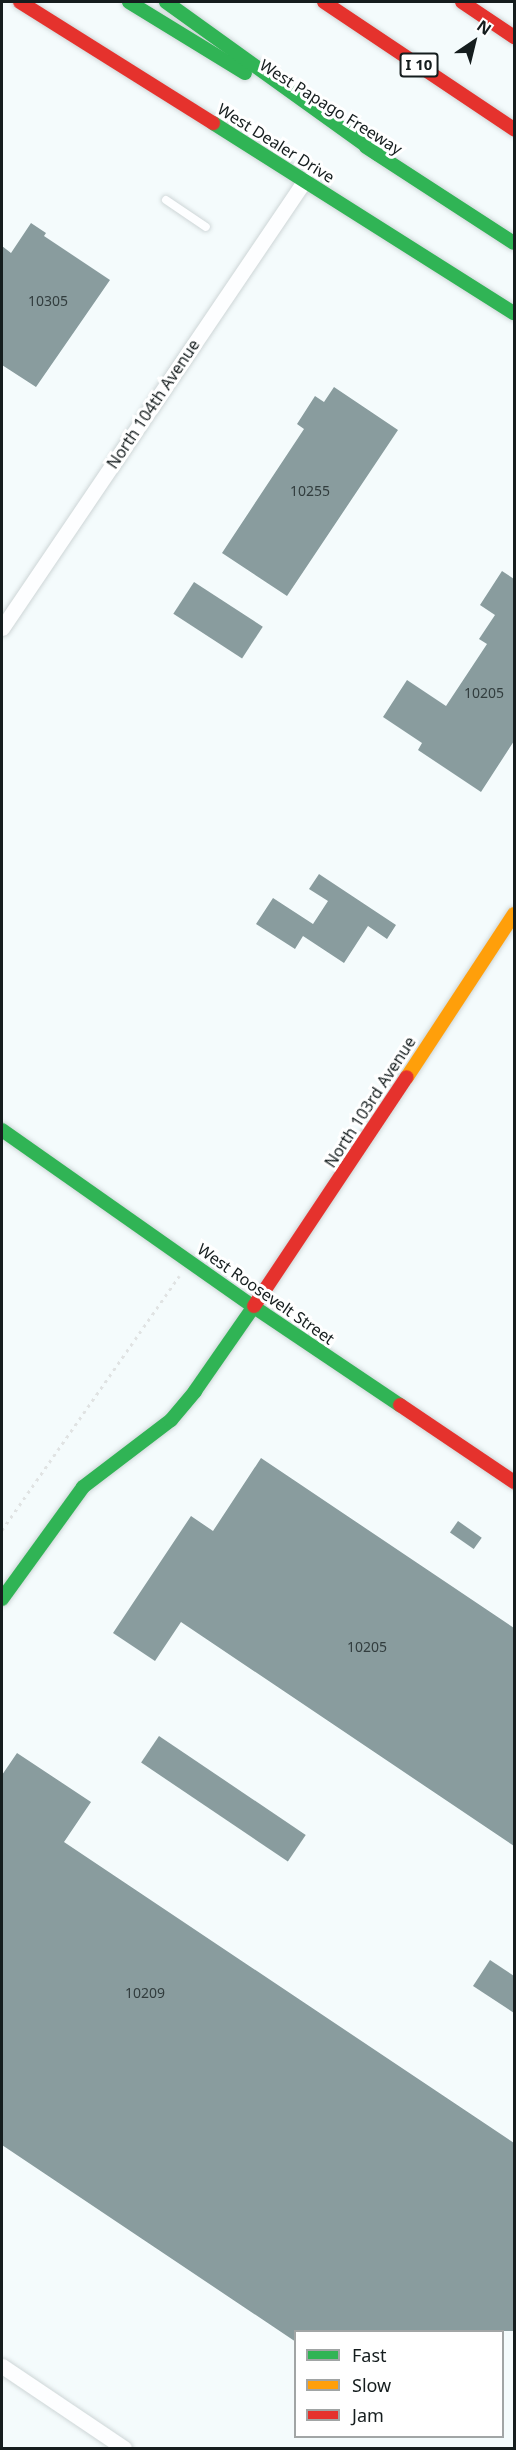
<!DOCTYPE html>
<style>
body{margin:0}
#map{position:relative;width:516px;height:2450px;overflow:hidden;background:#f4fbfc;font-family:"Noto Sans",sans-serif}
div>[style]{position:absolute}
.building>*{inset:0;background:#899c9e;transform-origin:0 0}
.path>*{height:3px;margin-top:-1.5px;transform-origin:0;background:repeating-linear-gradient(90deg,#e0e3e3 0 3px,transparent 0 7.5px)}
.roads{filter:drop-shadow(0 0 2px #ced6d7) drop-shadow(0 0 2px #ced6d7)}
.lane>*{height:8px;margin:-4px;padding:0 4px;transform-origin:4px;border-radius:4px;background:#fdfeff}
.street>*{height:15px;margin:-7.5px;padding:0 7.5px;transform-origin:7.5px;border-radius:7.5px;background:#fdfeff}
.fast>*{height:14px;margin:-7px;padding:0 7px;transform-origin:7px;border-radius:7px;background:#30b455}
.slow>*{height:14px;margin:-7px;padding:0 7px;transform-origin:7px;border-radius:7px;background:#ff9f0a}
.jam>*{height:14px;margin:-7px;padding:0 7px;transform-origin:7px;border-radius:7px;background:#e5322d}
span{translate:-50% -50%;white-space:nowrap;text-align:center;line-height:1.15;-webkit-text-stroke:6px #fff;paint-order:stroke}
.number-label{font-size:14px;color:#323d3e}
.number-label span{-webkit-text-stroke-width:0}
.shield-label span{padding:2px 4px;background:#fff;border:2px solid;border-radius:4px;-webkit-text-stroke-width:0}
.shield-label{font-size:15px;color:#151d1e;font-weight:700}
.street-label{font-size:16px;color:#151d1e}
.frame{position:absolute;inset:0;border:3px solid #151d1e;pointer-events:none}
.legend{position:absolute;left:294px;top:2330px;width:210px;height:108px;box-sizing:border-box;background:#fff;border:2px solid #a1a5a5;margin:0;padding:8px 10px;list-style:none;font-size:18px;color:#151d1e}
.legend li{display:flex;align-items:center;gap:12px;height:30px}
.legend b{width:30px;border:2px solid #a1a5a5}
.north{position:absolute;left:444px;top:12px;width:60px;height:60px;-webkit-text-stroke:4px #fff;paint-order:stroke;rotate:35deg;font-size:16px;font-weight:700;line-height:24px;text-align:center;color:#151d1e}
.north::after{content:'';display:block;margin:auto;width:21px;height:27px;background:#151d1e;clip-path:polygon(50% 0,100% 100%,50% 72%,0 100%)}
</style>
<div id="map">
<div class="building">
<i style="clip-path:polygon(31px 223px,46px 233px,44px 236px,110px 280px,36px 387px,2px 365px,2px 246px,11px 253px)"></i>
<i style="clip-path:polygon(334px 387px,398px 430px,287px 596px,222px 553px,304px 429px,297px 424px,315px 396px,324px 402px)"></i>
<i style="clip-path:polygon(502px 571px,514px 579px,514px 741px,481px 792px,418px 750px,422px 743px,383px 717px,407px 680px,446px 706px,487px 644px,479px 639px,495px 615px,480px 605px)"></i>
<i style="left:194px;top:582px;width:82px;height:38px;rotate:33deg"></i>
<i style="clip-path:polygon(319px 874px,396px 925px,387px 939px,368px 926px,344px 963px,303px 936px,295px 949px,256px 924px,273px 898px,313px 924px,328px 901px,309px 889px)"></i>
<i style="clip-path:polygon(261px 1458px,514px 1628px,514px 1846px,181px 1622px,155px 1661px,113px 1633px,191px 1516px,213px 1531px)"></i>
<i style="left:458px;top:1521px;width:29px;height:14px;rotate:35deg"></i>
<i style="left:159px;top:1736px;width:177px;height:32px;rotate:34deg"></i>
<i style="clip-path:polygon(17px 1753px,91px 1802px,64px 1842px,514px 2143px,514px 2331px,296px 2331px,296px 2342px,2px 2145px,2px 1775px)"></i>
<i style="clip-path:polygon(490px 1960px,514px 1976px,514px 2013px,473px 1986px)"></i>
</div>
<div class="path">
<i style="left:2px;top:1530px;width:310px;rotate:-55.1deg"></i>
</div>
<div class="roads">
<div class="lane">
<i style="left:166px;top:200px;width:48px;rotate:34deg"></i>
</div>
<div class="street">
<i style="left:2px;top:628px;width:541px;rotate:-55.93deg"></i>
<i style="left:2px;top:2366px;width:147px;rotate:33.9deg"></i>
</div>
<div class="fast">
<i style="left:129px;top:2px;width:136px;rotate:31.5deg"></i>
<i style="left:166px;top:2px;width:262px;rotate:35.7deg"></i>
<i style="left:213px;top:123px;width:356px;rotate:32.3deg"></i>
<i style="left:366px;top:147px;width:176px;rotate:33deg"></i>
<i style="left:2px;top:1130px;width:308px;rotate:35.1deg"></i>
<i style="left:254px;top:1307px;width:176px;rotate:33.9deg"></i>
<i style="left:2px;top:1599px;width:138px;rotate:-54.1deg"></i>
<i style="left:83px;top:1487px;width:111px;rotate:-37.3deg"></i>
<i style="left:171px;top:1420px;width:38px;rotate:-50deg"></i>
<i style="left:195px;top:1391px;width:103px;rotate:-55.2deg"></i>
</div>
<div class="slow">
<i style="left:407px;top:1077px;width:195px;rotate:-56.7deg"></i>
</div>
<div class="jam">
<i style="left:20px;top:2px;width:228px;rotate:32.1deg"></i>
<i style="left:324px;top:2px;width:229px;rotate:33.8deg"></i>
<i style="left:462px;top:2px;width:63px;rotate:33.9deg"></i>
<i style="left:254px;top:1306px;width:275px;rotate:-56.3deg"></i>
<i style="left:400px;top:1405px;width:138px;rotate:34deg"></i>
</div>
</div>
<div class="number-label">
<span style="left:48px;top:301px">10305</span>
<span style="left:310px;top:491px">10255</span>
<span style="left:484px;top:693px">10205</span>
<span style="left:367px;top:1647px">10205</span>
<span style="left:145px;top:1993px">10209</span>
</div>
<div class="shield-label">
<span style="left:419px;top:65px">I 10</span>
</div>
<div class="street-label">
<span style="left:331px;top:107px;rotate:32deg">West Papago Freeway</span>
<span style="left:276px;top:143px;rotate:32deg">West Dealer Drive</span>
<span style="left:153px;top:404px;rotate:-56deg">North 104th Avenue</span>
<span style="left:370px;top:1102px;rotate:-57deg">North 103rd Avenue</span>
<span style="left:266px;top:1294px;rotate:35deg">West Roosevelt Street</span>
</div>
<div class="frame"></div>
<ul class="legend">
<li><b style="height:8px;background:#30b455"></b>Fast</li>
<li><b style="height:8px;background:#ff9f0a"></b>Slow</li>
<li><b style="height:8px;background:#e5322d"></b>Jam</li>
</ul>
<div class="north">N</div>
</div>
